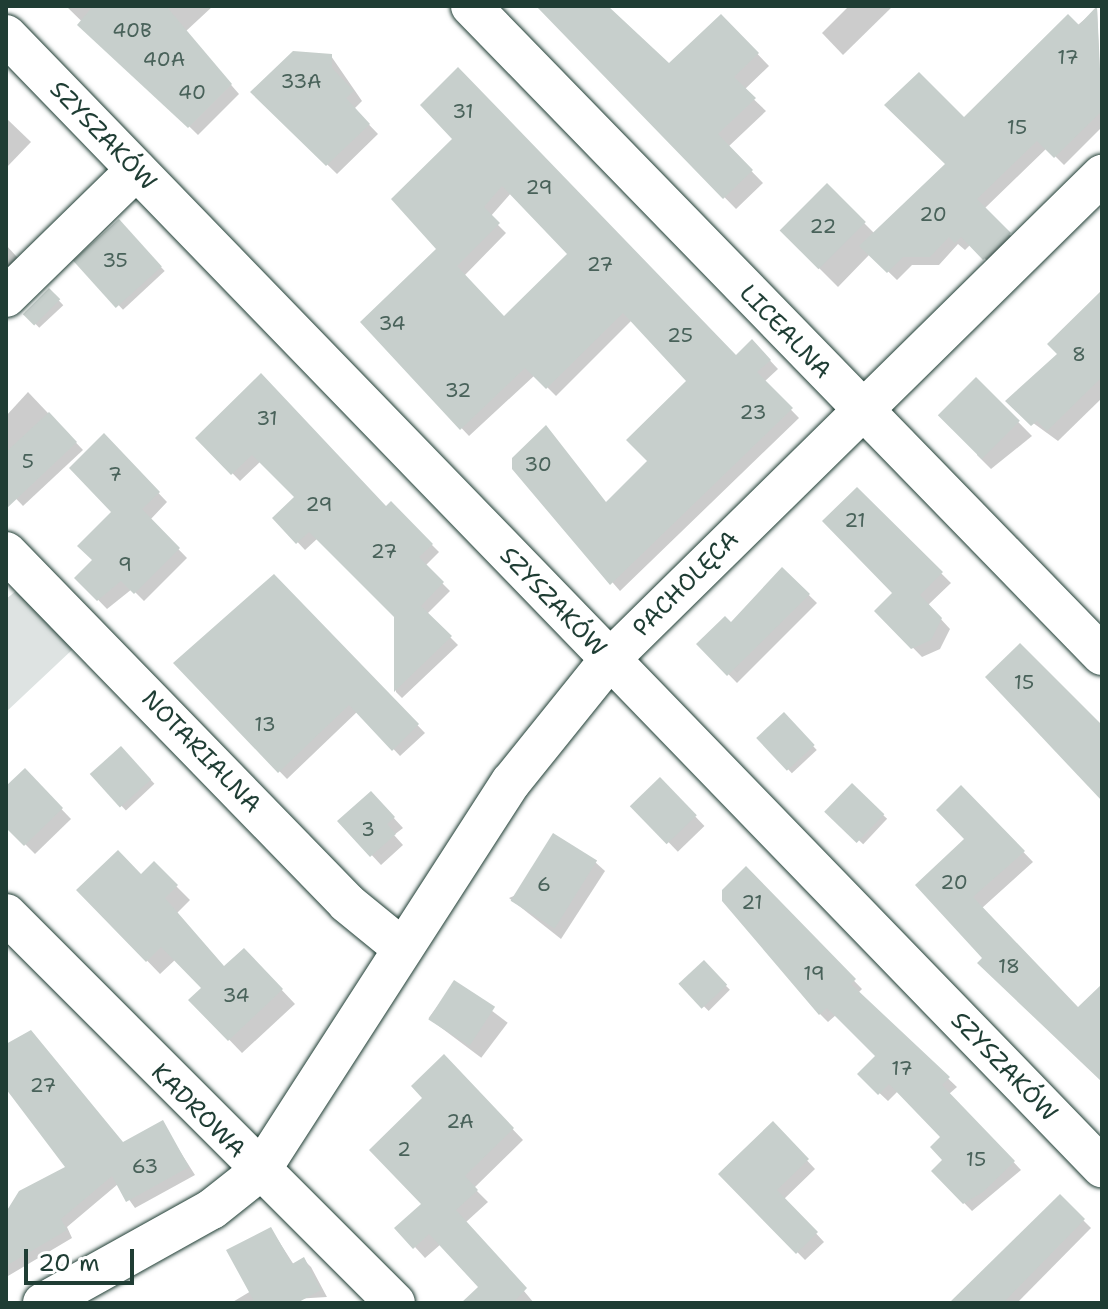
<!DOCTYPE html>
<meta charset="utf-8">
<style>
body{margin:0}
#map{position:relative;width:1108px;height:1309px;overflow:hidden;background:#fff;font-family:"Shantell Sans",sans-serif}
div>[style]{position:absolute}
.green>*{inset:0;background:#dee3e2}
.shadow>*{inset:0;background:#0003;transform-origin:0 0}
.building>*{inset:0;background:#c7cfcc;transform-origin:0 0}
.roads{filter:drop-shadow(0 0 2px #1f3d34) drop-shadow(0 0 2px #1f3d34)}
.street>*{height:40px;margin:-20px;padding:0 20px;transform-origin:20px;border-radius:20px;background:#fff}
span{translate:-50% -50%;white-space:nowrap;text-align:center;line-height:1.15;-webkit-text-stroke:6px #fff;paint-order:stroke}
.number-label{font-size:20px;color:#49625a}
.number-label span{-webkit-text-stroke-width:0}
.street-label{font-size:24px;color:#1f3d34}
.frame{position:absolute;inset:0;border:8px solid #1f3d34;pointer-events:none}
.scale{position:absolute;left:24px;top:1249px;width:110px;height:36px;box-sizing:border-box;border:4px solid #1f3d34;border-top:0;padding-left:10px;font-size:24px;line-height:28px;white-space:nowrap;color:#1f3d34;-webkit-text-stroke:6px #fff;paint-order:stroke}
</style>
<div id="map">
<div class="green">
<i style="clip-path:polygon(16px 591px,73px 649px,6px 712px,6px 599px)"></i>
</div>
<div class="shadow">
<i style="clip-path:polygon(66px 6px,213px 6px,185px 32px,239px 94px,198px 135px)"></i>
<i style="clip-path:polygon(538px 6px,607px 6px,669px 65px,721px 16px,769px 66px,744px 90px,766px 111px,728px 147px,763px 183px,736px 209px)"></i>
<i style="clip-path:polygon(849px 6px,893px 6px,843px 55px,822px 33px)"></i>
<i style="clip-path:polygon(1097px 9px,1102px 127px,1064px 165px,1047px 148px,984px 209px,1018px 243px,993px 267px,971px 244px,965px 250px,958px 244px,939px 265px,912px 265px,897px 280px,870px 254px,838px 287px,782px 231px,827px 186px,875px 234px,947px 164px,964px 120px)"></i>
<i style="clip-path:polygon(331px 56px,362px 101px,354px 109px,378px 134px,337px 174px,253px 92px)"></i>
<i style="clip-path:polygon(6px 118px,31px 142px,6px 168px)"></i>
<i style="clip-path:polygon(evenodd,455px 139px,736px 357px,760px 350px,778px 369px,764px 382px,799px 418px,620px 591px,514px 469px,607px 504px,650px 461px,689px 381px,632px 320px,556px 396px,535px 375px,469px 436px,362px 322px,439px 249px,455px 139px,511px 193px,570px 254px,504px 318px,464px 276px,506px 233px,490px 217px,511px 193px)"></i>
<i style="left:119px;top:222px;width:67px;height:57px;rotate:47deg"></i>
<i style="clip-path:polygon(6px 245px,27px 268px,6px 289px)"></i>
<i style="left:49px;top:290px;width:21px;height:33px;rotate:47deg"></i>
<i style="clip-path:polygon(1102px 342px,1102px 398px,1058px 441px,1018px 412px,1060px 354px)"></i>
<i style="clip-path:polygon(261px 376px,386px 509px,391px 504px,439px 552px,425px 566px,450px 591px,427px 614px,458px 645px,402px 698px,396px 692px,396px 617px,318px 538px,305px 550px,275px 518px,297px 497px,261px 461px,240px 481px,198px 438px)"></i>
<i style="clip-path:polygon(976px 379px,1032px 436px,991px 469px,977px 455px)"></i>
<i style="clip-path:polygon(28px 392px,83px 450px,23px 506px,6px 488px,6px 416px)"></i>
<i style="clip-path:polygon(104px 436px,167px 502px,150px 520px,187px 558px,144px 601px,132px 589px,107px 609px,77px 578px,94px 561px,114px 512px)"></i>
<i style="clip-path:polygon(857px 490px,951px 583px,928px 605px,950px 629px,940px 649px,922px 657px,877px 611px,895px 593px)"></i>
<i style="clip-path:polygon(783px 570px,817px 603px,737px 683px,699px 644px,731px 625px)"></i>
<i style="clip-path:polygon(273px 576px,425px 733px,400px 756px,358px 711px,287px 779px,175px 663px)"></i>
<i style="left:784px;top:715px;width:48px;height:34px;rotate:47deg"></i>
<i style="left:121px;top:748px;width:49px;height:39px;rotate:47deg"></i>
<i style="clip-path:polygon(25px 771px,71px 819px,35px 854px,6px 825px,6px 789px)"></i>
<i style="left:660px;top:780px;width:64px;height:37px;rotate:46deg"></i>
<i style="left:852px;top:786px;width:48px;height:35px;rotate:43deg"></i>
<i style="clip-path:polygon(961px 787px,1033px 862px,982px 908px,1079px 1010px,1102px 987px,1102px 1079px,917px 885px,967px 839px)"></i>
<i style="clip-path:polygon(380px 803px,403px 828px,394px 835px,403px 845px,381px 865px,340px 821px)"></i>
<i style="clip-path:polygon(595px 862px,605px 871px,561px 939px,509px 898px)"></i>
<i style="clip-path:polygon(154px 864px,190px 900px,177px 913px,225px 968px,244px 950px,295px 1004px,242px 1053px,191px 1000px,203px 988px,176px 959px,160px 974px,79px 890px,141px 876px)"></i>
<i style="clip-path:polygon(746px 869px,862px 989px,858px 993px,957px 1087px,949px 1094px,1021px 1170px,972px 1211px,933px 1171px,945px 1160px,943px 1137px,898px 1091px,888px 1101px,859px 1074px,877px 1056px,836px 1015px,828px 1022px,820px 1014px)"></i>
<i style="left:703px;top:963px;width:38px;height:30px;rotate:45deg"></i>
<i style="left:455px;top:983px;width:66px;height:44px;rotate:37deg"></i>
<i style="clip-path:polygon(6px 1047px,123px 1144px,162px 1123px,195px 1175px,135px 1208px,118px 1184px,67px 1227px,72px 1238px,8px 1276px,6px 1214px,68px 1168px,6px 1085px)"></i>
<i style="clip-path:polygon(444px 1057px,523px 1140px,474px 1188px,488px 1202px,466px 1222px,534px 1303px,464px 1303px,481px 1287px,441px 1244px,425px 1258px,415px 1247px,424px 1204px,425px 1098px)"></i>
<i style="clip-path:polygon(773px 1124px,815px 1169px,784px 1199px,824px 1242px,805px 1260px,721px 1174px)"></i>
<i style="clip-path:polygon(1060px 1197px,1091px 1228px,1017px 1303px,965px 1303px)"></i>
<i style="clip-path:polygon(271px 1229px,294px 1265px,304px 1260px,311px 1267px,327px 1297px,231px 1303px,251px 1291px)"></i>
</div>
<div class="building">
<i style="clip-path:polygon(93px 6px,166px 6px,232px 84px,188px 128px,77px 25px)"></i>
<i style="clip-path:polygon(536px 6px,608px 6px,669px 63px,721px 14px,759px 53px,734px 77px,756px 98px,718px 134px,753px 170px,723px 199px)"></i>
<i style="clip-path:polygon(1097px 6px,1102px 111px,1054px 158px,1037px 141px,977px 199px,1011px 233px,983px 260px,961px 237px,955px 243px,949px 237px,930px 257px,903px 257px,887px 273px,859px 246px,945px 164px,884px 105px,919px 72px,964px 117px,1068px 14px,1079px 25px)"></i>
<i style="clip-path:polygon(293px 51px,332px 54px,332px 68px,354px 91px,346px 98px,370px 124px,326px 166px,250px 92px)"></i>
<i style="clip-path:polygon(evenodd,458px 67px,736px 355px,752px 339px,771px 360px,757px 372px,793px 408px,610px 585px,512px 469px,512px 458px,546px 425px,606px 502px,647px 461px,626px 440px,686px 381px,623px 313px,546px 389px,525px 368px,460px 430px,360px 322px,436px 249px,391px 199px,452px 139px,420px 105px,458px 67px,502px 186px,567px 254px,504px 316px,457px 266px,500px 223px,484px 207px,502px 186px)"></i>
<i style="left:827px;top:183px;width:55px;height:67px;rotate:45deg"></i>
<i style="left:119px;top:219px;width:64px;height:62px;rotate:48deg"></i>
<i style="left:49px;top:288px;width:16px;height:37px;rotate:45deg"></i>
<i style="clip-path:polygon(1102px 290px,1102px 377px,1047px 431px,1037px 421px,1031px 426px,1005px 401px,1057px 354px,1047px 344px)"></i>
<i style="clip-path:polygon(261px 373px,386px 506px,391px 501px,433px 544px,419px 557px,444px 582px,421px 606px,452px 636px,394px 692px,394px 617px,309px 532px,296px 544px,272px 518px,294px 497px,252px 455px,231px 475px,195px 438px)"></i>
<i style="left:976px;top:377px;width:62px;height:54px;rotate:45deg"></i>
<i style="clip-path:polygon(49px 412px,77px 442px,6px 509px,6px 452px)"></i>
<i style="clip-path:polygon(104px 433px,160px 492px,142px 509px,180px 548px,134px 594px,121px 581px,97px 601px,74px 578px,92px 560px,77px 546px,111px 512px,69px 468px)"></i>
<i style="clip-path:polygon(857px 487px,943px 572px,920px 595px,942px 618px,931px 640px,911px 649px,874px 611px,892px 593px,822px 521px)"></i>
<i style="clip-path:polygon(782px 567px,810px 594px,727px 676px,696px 644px,725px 616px,731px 622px)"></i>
<i style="clip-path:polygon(274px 574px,419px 724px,392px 751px,349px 705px,278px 773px,173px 663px)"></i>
<i style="clip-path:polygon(1020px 643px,1102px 725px,1102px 801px,985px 677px)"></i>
<i style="left:784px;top:712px;width:45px;height:38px;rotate:47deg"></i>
<i style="left:121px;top:746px;width:45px;height:42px;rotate:48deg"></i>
<i style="clip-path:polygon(25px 768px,63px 808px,24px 846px,6px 828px,6px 786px)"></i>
<i style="left:660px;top:777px;width:53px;height:42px;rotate:46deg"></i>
<i style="left:852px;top:783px;width:45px;height:40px;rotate:44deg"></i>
<i style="clip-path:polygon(961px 785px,1025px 851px,973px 897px,1078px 1007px,1102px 984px,1102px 1082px,977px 963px,982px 958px,915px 885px,964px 839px,936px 810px)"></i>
<i style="clip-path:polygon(371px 791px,395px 817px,387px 824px,396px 834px,370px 857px,337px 821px)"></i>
<i style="left:553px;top:833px;width:52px;height:80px;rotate:32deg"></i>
<i style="clip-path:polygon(118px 850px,141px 874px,154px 861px,178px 885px,165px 898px,224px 966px,244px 948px,283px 989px,228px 1041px,188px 1000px,201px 988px,161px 947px,146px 962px,76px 890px)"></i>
<i style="clip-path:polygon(746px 866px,856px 979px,851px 984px,950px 1077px,942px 1085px,1015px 1161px,983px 1192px,963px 1204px,931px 1171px,942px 1160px,930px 1147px,940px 1137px,889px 1084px,878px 1095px,857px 1074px,875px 1056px,827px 1008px,819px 1015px,722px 901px,722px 890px)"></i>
<i style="left:704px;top:960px;width:34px;height:35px;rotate:47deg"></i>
<i style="left:454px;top:980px;width:49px;height:47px;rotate:33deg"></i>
<i style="clip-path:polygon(31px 1030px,123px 1142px,163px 1120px,189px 1167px,126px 1202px,112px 1176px,61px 1219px,67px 1230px,6px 1266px,6px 1212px,19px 1191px,65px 1167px,6px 1089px,6px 1044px)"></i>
<i style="clip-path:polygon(444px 1054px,514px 1128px,465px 1176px,478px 1190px,456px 1210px,527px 1288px,513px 1303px,461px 1303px,478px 1287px,429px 1234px,413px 1249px,394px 1228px,421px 1204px,369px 1150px,422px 1098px,411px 1086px)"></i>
<i style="clip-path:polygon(773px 1121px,809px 1159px,777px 1190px,818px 1232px,796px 1254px,718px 1174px)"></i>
<i style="clip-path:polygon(1060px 1194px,1085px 1219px,1003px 1303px,949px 1303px)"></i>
<i style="clip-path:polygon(271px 1227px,292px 1264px,304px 1257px,321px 1290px,297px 1303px,255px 1303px,226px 1250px)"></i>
</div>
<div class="roads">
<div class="street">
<i style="left:471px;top:6px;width:905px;rotate:45.81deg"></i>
<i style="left:6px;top:35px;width:1576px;rotate:45.93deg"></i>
<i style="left:6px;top:297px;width:182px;rotate:-44.3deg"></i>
<i style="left:6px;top:552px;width:489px;rotate:45.8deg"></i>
<i style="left:347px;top:903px;width:70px;rotate:39.2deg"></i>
<i style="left:6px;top:914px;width:550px;rotate:45deg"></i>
<i style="left:43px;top:1303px;width:193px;rotate:-29.1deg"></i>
<i style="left:212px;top:1209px;width:61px;rotate:-38.4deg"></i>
<i style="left:260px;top:1171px;width:463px;rotate:-57.2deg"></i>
<i style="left:511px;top:782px;width:156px;rotate:-51.2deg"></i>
<i style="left:609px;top:660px;width:692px;rotate:-44.53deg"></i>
</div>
</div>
<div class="number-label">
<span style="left:132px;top:30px">40B</span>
<span style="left:1068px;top:57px">17</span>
<span style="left:164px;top:59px">40A</span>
<span style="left:301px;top:81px">33A</span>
<span style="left:192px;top:92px">40</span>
<span style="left:463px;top:111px">31</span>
<span style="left:1017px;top:127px">15</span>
<span style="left:539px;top:187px">29</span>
<span style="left:933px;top:214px">20</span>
<span style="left:823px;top:226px">22</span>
<span style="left:115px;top:260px">35</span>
<span style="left:600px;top:264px">27</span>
<span style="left:392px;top:323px">34</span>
<span style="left:680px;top:335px">25</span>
<span style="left:1079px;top:354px">8</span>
<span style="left:458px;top:390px">32</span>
<span style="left:753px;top:412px">23</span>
<span style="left:267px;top:418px">31</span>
<span style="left:28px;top:461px">5</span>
<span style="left:538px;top:464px">30</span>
<span style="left:115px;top:474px">7</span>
<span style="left:319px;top:504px">29</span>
<span style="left:855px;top:520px">21</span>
<span style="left:384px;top:551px">27</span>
<span style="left:125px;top:564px">9</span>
<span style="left:1024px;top:682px">15</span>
<span style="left:265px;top:724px">13</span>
<span style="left:368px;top:829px">3</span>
<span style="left:954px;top:882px">20</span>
<span style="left:544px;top:884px">6</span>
<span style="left:752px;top:902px">21</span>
<span style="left:1009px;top:966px">18</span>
<span style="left:814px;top:973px">19</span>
<span style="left:236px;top:995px">34</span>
<span style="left:902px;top:1068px">17</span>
<span style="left:43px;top:1085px">27</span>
<span style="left:460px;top:1121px">2A</span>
<span style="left:404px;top:1149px">2</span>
<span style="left:976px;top:1159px">15</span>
<span style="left:145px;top:1166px">63</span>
</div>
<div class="street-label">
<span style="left:103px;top:136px;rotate:46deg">SZYSZAKÓW</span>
<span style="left:785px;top:332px;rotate:46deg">LICEALNA</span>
<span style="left:686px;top:584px;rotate:-45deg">PACHOLĘCA</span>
<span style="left:553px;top:602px;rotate:46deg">SZYSZAKÓW</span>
<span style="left:201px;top:752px;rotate:46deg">NOTARIALNA</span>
<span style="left:1004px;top:1067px;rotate:46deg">SZYSZAKÓW</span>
<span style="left:198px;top:1111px;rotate:45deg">KADROWA</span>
</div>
<div class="frame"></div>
<div class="scale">20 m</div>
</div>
